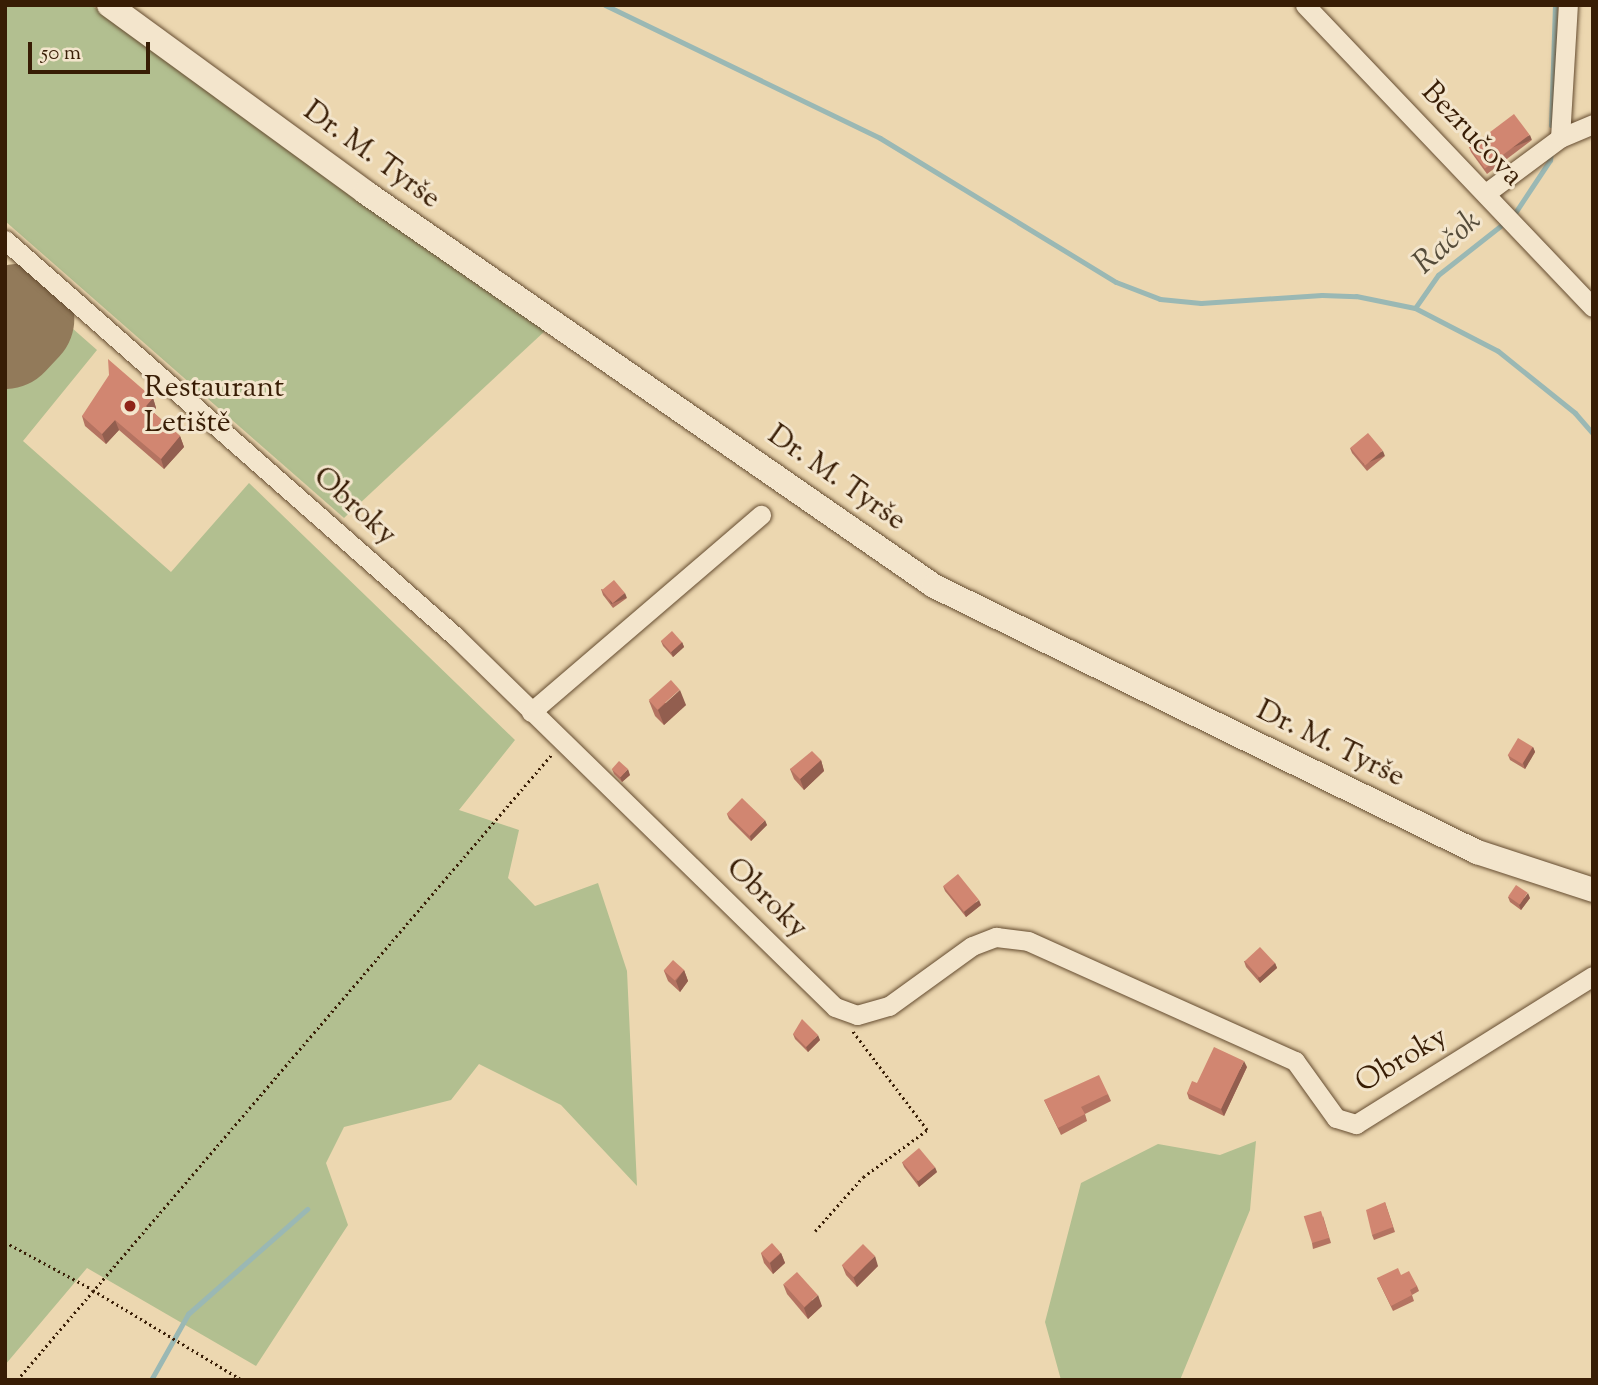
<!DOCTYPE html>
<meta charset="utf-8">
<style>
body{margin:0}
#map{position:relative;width:1598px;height:1385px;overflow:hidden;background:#ecd7b0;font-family:"Sorts Mill Goudy",serif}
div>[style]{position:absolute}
.green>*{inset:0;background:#b2bf90}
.stream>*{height:5px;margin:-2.5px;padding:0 2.5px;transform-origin:2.5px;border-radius:2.5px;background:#9ab8b4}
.runway>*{height:110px;margin:-55px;padding:0 55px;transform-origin:55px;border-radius:55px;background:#927a5a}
.path>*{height:2.5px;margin-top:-1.25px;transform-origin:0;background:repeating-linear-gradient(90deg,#381d05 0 2px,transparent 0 5.5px)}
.roads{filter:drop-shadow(0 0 2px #654c30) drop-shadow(0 0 2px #654c30)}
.minor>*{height:19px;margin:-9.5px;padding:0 9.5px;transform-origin:9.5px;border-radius:9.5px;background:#f3e5cc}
.tertiary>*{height:24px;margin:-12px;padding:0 12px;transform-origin:12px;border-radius:12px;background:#f3e5cc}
.wall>*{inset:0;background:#b47361}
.shaded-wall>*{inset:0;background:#925e4f;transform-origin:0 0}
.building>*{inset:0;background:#d18671;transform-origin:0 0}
.dots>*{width:19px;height:19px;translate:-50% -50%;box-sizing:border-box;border:4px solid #f3e5cc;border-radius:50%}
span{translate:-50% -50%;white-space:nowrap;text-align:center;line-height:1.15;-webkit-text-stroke:6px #f3e5cc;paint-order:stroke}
.street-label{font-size:30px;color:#381d05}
.poi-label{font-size:30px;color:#381d05}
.left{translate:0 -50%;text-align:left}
.water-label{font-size:32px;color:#554c3a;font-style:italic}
.frame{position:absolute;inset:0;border:7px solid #381d05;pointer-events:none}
.scale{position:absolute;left:28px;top:42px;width:122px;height:32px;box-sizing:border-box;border:4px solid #381d05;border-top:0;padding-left:9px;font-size:21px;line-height:24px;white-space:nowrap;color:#381d05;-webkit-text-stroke:5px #f3e5cc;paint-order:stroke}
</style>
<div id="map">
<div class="green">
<i style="clip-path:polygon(5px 5px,91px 5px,546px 330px,344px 518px,5px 221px)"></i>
<i style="clip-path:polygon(5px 269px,97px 350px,23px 441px,171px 572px,249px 483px,515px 740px,459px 810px,519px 830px,508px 878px,535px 906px,598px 883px,627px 971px,637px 1186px,561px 1105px,479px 1064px,451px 1100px,344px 1127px,326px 1163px,348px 1225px,256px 1366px,87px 1268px,5px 1365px)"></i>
<i style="clip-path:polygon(1256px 1141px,1250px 1210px,1180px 1380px,1061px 1380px,1045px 1322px,1081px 1183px,1158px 1144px,1220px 1155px)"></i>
</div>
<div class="stream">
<i style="left:605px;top:5px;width:305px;rotate:25.8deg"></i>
<i style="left:880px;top:138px;width:276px;rotate:31.4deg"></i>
<i style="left:1116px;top:282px;width:47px;rotate:21.1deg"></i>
<i style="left:1160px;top:299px;width:41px;rotate:5.6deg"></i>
<i style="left:1201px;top:303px;width:121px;rotate:-3.8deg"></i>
<i style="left:1322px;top:295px;width:34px;rotate:2deg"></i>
<i style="left:1356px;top:296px;width:60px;rotate:11.5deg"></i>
<i style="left:1551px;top:125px;width:120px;rotate:-88.1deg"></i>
<i style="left:1551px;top:152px;width:8px;rotate:97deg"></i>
<i style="left:1550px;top:160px;width:67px;rotate:123.5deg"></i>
<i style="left:1513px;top:216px;width:95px;rotate:141.8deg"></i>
<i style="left:1438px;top:275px;width:40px;rotate:124.9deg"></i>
<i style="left:1415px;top:308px;width:93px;rotate:27.4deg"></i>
<i style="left:1498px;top:351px;width:99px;rotate:38.8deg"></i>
<i style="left:1575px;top:413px;width:28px;rotate:49deg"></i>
<i style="left:151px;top:1380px;width:76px;rotate:-60.7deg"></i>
<i style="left:188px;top:1314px;width:159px;rotate:-41.4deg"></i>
</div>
<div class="runway">
<i style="left:5px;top:334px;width:21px;rotate:-47deg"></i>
</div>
<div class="path">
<i style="left:815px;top:1231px;width:72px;rotate:-48.4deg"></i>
<i style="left:863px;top:1177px;width:79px;rotate:-36.3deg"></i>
<i style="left:927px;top:1130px;width:124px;rotate:-127.1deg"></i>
<i style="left:5px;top:1242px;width:99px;rotate:28.4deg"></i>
<i style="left:93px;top:1290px;width:174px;rotate:31.1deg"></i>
<i style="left:17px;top:1380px;width:823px;rotate:-49.48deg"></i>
</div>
<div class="roads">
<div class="minor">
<i style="left:1305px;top:5px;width:417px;rotate:46.4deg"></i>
<i style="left:1560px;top:138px;width:133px;rotate:-86.6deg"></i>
<i style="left:1486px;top:193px;width:92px;rotate:-36.6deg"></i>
<i style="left:1560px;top:138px;width:36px;rotate:-23deg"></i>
<i style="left:5px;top:240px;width:599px;rotate:41.35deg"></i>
<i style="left:455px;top:636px;width:531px;rotate:44.31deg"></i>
<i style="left:835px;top:1007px;width:23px;rotate:20deg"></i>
<i style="left:857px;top:1015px;width:33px;rotate:-16deg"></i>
<i style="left:889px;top:1006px;width:102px;rotate:-35.9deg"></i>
<i style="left:972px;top:946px;width:26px;rotate:-21deg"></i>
<i style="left:996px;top:937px;width:32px;rotate:7deg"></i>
<i style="left:1028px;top:941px;width:293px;rotate:24.2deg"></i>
<i style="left:1295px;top:1061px;width:70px;rotate:54.3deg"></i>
<i style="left:1336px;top:1118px;width:21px;rotate:17deg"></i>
<i style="left:1356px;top:1124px;width:279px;rotate:-32deg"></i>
<i style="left:531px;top:712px;width:303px;rotate:-40.6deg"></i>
</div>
<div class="tertiary">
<i style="left:109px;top:5px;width:317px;rotate:36.1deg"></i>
<i style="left:365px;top:192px;width:692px;rotate:34.7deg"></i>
<i style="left:934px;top:586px;width:605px;rotate:26.1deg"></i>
<i style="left:1477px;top:852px;width:122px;rotate:18.1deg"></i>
</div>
</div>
<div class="wall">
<i style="clip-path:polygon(1532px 140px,1487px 174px,1471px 152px,1469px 147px)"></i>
<i style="clip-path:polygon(153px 398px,156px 408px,153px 412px,180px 436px,184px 447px,164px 469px,119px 430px,106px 444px,85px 426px,82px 416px)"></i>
<i style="clip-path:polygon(1350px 448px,1385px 456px,1367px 471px,1352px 453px)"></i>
<i style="clip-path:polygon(601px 589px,627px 598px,613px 608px,603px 595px)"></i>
<i style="clip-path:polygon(661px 641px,682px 642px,684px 647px,673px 657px,663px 646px)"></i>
<i style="clip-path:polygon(649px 701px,686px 705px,664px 725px,655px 716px)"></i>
<i style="clip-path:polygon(1533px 747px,1535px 752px,1525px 769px,1510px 760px,1508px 755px)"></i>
<i style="clip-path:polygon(821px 760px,824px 771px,804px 790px,794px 779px,790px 769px)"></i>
<i style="clip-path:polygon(612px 769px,630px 775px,622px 782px,614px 774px)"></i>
<i style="clip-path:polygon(727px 814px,767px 825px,751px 841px,729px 819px)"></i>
<i style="clip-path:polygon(943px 886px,981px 905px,966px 917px,945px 891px)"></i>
<i style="clip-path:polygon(1508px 897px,1530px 898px,1521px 910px,1510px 902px)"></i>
<i style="clip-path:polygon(1244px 961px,1275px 963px,1277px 968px,1260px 983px,1246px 967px)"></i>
<i style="clip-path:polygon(684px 970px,688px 981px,680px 992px,668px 981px,664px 971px)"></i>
<i style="clip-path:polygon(793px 1034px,820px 1040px,808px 1052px,795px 1039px)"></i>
<i style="clip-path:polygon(1247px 1067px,1224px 1116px,1189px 1099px,1187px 1093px,1197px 1083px)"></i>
<i style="clip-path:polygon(1108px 1094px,1111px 1101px,1085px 1114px,1087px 1121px,1061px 1135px,1044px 1100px)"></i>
<i style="clip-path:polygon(902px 1162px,937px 1172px,919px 1187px,904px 1167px)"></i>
<i style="clip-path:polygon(1385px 1202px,1395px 1232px,1374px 1240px,1372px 1235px)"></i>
<i style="clip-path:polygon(1323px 1216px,1331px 1243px,1313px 1249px,1312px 1243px)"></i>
<i style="clip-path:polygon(761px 1253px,781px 1253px,785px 1263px,773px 1274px,764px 1263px)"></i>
<i style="clip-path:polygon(842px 1265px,878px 1266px,857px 1287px,846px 1275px)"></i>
<i style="clip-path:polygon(1401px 1275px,1417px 1286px,1419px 1291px,1412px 1295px,1414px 1301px,1393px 1311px,1377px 1278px)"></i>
<i style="clip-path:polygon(783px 1284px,822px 1306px,808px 1319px,787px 1294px)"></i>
</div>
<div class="shaded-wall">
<i style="left:1530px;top:135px;width:5px;height:55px;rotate:68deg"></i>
<i style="clip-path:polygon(153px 398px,156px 408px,149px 416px,146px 406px)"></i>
<i style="clip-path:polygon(115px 420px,119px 430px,106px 444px,102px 434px)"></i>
<i style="clip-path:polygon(180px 436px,184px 447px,164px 469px,161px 459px)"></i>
<i style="left:1383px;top:451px;width:5px;height:23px;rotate:68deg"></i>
<i style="left:625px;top:593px;width:5px;height:17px;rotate:68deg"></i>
<i style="clip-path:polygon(682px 642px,684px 647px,673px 657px,671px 652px)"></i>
<i style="clip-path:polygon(680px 690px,686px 705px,664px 725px,658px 710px)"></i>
<i style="clip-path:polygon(1533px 747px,1535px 752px,1525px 769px,1523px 763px)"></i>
<i style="clip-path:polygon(821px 760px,824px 771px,804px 790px,800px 779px)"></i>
<i style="clip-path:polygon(628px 769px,630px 775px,622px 782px,620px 777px)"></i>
<i style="clip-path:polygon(765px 820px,767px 825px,751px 841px,750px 836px)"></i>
<i style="clip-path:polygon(1528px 893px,1530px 898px,1521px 910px,1519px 905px)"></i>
<i style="clip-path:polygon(979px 900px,981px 905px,966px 917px,964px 912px)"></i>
<i style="clip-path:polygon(1275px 963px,1277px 968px,1260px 983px,1258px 978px)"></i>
<i style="clip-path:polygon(684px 970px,688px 981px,680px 992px,676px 981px)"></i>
<i style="clip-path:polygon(818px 1035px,820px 1040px,808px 1052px,806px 1047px)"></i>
<i style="clip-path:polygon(1244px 1061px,1247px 1067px,1224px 1116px,1221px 1109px)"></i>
<i style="clip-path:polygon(935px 1167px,937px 1172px,919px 1187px,917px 1181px)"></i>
<i style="clip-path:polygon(781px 1253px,785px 1263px,773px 1274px,770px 1263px)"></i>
<i style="clip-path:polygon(875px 1256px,878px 1266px,857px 1287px,853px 1276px)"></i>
<i style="clip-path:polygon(818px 1295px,822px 1306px,808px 1319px,804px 1308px)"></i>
</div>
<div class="building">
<i style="left:1514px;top:114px;width:26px;height:56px;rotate:53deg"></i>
<i style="clip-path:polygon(108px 359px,153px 398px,146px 406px,180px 436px,161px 459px,115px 420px,102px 434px,82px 416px,109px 375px)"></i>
<i style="left:1368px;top:433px;width:23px;height:23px;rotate:50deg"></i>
<i style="left:614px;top:580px;width:17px;height:16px;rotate:50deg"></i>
<i style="left:672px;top:631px;width:15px;height:15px;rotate:48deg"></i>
<i style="left:671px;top:680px;width:13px;height:30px;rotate:48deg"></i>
<i style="left:1518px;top:738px;width:17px;height:20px;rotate:31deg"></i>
<i style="clip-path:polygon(812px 751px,821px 760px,800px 779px,790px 769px)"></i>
<i style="left:619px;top:761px;width:12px;height:11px;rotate:42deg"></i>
<i style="left:742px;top:798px;width:32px;height:22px;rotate:44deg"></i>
<i style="left:958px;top:874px;width:33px;height:19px;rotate:51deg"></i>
<i style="left:1516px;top:885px;width:14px;height:14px;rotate:34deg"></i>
<i style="left:1260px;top:947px;width:22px;height:21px;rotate:47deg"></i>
<i style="left:673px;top:960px;width:15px;height:14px;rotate:42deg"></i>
<i style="clip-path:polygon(802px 1019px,818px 1035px,806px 1047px,793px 1034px)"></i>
<i style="clip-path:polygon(1214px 1047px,1244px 1061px,1221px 1109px,1187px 1093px,1192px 1081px,1197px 1083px)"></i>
<i style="clip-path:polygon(1099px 1075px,1108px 1094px,1081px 1107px,1085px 1114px,1058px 1128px,1044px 1100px)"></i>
<i style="left:919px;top:1148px;width:25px;height:22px;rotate:50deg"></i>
<i style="clip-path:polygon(1385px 1202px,1393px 1227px,1372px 1235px,1366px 1210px)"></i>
<i style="left:1321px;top:1211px;width:28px;height:18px;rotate:73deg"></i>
<i style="left:772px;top:1243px;width:13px;height:15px;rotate:48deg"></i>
<i style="left:863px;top:1244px;width:17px;height:30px;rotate:45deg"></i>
<i style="clip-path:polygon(1398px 1268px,1401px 1275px,1409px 1271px,1417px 1286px,1410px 1290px,1412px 1295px,1391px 1306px,1377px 1278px)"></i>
<i style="left:797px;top:1272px;width:31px;height:18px;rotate:48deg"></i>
</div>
<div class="dots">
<i style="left:130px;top:406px;background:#8f2418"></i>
</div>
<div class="street-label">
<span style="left:1471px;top:135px;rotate:46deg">Bezručova</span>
<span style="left:371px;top:156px;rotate:36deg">Dr. M. Tyrše</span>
<span style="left:836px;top:479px;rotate:35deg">Dr. M. Tyrše</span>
<span style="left:354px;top:507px;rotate:42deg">Obroky</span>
<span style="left:1330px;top:745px;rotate:26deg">Dr. M. Tyrše</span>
<span style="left:766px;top:899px;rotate:44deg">Obroky</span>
<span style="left:1402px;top:1061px;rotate:-31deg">Obroky</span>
</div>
<div class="poi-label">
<span class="left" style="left:144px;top:406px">Restaurant<br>Letiště</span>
</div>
<div class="water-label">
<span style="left:1448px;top:243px;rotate:-42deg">Račok</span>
</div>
<div class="frame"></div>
<div class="scale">50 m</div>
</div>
